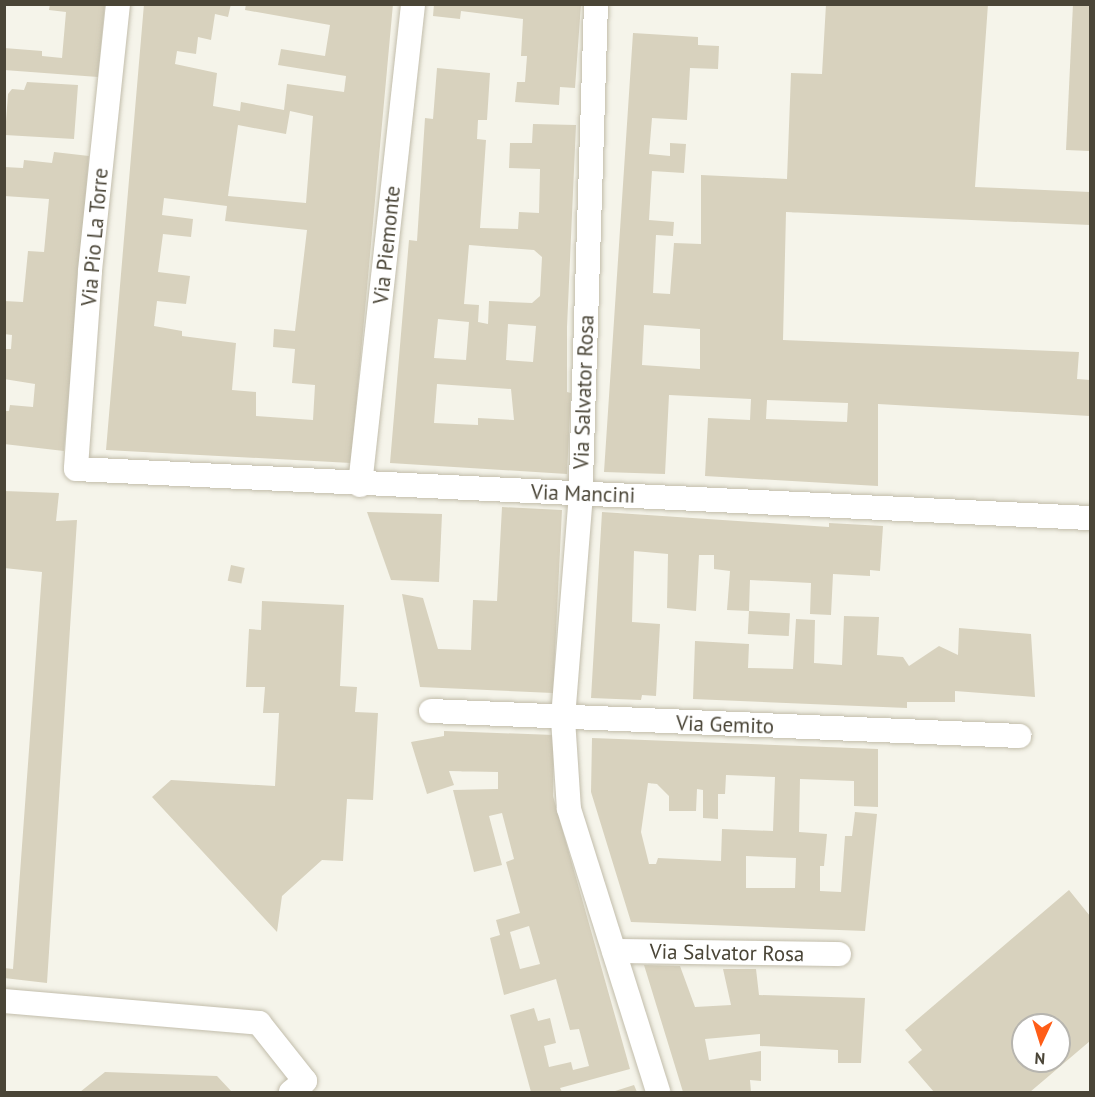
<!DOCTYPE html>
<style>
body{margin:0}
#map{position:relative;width:1095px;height:1097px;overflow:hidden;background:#f5f4ea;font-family:"PT Sans",sans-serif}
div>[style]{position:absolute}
.building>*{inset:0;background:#d8d2be;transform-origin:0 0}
.roads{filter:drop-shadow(0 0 2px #c2bdab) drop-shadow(0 0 2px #c2bdab)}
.minor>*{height:24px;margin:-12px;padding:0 12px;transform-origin:12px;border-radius:12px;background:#fff}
span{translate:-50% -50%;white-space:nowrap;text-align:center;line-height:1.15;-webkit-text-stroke:4.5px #fff;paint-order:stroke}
.street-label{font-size:21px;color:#4a4537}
.frame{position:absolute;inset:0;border:6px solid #4a4537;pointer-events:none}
.north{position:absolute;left:1011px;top:1013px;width:60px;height:60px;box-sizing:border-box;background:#fff;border:2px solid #b7b5af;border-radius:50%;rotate:184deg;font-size:16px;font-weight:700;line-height:24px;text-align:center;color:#4a4537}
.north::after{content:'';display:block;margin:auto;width:21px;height:27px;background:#ff5d17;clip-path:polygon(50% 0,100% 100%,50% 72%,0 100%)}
</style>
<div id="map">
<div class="building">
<i style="clip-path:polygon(50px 4px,105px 4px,98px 77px,4px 70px,4px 48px,42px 51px,42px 56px,62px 58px,66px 12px,49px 10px)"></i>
<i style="clip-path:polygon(evenodd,144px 4px,231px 4px,228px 17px,215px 14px,211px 40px,198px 37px,196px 54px,177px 51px,175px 64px,217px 73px,213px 106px,240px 111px,241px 102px,284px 110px,287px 84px,344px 92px,346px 76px,278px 65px,281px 49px,325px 56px,330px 25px,245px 10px,246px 4px,393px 4px,351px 463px,106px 450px,144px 4px,290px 111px,313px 116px,306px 203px,228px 196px,238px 125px,286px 134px,290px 111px,144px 4px,164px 198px,227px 206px,225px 221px,307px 230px,295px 331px,274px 329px,273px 347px,295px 349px,292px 383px,315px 385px,313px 420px,256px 416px,256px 392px,232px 390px,236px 343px,182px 336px,182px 331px,154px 326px,157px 301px,186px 304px,190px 276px,158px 272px,163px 234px,191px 237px,193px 219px,162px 215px,164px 198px)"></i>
<i style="clip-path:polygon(434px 4px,581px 4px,575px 88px,560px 87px,559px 105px,515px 102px,517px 82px,525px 82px,527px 56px,521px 56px,523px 19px,461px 11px,460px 19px,433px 16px)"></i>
<i style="clip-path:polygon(evenodd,826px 4px,988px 4px,975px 187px,1090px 192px,1090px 225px,786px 212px,783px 340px,1079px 352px,1077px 379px,1090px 380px,1090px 416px,878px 404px,878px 486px,705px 476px,708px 418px,750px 420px,751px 399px,669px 395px,665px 474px,604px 472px,633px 33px,698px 37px,698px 45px,719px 46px,718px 69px,690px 68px,687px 120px,652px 118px,649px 154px,670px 156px,670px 143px,686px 144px,684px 173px,652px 171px,649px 220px,674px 222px,673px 236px,656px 235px,653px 293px,670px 294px,674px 243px,701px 244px,701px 175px,787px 179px,791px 73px,822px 74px,826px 4px,644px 325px,700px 329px,700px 369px,642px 365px,644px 325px,826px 4px,767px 400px,848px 403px,847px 422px,766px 419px,767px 400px)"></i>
<i style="clip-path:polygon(1073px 4px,1090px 4px,1090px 151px,1066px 150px)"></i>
<i style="clip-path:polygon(evenodd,437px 68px,490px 73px,487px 120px,478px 120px,477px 139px,486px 140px,480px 228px,518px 229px,519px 212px,539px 213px,540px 169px,509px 168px,510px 143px,532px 143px,533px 124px,576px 125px,567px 327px,567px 392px,571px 393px,567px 474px,390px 463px,409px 240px,417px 241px,425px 118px,433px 119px,437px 68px,469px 245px,534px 250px,542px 257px,540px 296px,532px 303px,489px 301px,488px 324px,478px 322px,479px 305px,464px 304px,469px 245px,437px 68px,438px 319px,469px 322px,466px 360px,434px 358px,438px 319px,437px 68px,508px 324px,536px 326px,533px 362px,506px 360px,508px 324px,437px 68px,437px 384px,511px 389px,514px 420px,478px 418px,478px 425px,434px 423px,437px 384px)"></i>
<i style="clip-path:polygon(27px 82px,78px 85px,74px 139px,5px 135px,8px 94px,12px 89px,24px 90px)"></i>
<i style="clip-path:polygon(54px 152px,89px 156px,64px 451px,4px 444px,4px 411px,9px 411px,10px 405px,33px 407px,35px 384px,4px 379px,4px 349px,11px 349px,12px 335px,4px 334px,4px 301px,23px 302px,28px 251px,44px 252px,49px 199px,4px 196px,4px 167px,23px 168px,24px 160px,52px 163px)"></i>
<i style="clip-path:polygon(4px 491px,59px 493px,56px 521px,77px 520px,47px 983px,4px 978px,4px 968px,13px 969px,42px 572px,4px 568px)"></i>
<i style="clip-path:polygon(502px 507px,562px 510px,553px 693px,420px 687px,402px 594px,423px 598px,438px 649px,471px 650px,473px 600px,497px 601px)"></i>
<i style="clip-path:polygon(367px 512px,442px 514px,439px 582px,391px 580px)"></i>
<i style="clip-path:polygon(602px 512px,829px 527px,829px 523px,883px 526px,880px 571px,870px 570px,870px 576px,833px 574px,831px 615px,810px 614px,811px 583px,750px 580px,749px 611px,727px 610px,730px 571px,714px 569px,714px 555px,699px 555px,696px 611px,667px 608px,668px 554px,634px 551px,632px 622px,660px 624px,656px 696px,642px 695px,641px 700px,591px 698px)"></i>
<i style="left:231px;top:565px;width:14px;height:16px;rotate:12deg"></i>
<i style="clip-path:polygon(262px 601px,344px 605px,340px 686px,357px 687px,355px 712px,378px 713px,373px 800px,347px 799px,343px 861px,322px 860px,282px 896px,277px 932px,152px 797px,171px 780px,275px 786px,279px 713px,263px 713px,265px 687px,246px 687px,249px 629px,261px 630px)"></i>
<i style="left:749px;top:611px;width:41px;height:23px;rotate:3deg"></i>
<i style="clip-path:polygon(844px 616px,879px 617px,877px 655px,903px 657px,909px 666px,939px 646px,958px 655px,959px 628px,1031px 634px,1035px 697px,955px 691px,955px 702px,907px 702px,907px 708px,693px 699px,695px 641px,749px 644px,748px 668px,793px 669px,796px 619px,815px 620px,814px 663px,842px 665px)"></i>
<i style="clip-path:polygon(evenodd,444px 731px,554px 735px,553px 796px,630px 1069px,560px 1088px,562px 1092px,531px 1092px,510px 1015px,534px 1008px,538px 1021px,550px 1018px,556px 1043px,544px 1046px,549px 1067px,571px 1062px,573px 1070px,589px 1066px,579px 1029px,570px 1030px,556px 979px,504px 995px,490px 938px,500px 935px,496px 920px,520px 913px,506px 862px,514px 859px,502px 813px,489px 816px,502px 865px,474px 872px,453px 790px,498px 789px,498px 772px,449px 771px,454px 785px,427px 794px,411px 742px,444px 736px,444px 731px,529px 926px,540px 964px,520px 969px,510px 932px,529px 926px)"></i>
<i style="clip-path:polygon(evenodd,592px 738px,878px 749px,878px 807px,854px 806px,854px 781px,800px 779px,799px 832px,827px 834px,824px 866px,820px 866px,820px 891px,841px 892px,845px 836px,852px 836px,855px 812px,877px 814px,865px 931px,631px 922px,591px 792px,592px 738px,726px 775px,775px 777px,773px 831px,722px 829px,721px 861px,658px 858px,656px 864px,649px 864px,641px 832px,648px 783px,657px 784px,669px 796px,669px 811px,696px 811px,697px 789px,703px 790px,703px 818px,718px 819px,718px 794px,725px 794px,726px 775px,592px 738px,746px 856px,796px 858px,795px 888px,746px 888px,746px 856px)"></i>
<i style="clip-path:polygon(evenodd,1069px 890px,1090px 916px,1090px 1041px,1030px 1092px,934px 1092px,908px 1062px,922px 1050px,905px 1030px,1069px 890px,1023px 1025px,1059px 1025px,1059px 1061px,1023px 1061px,1023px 1025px)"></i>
<i style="clip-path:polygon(644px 965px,680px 966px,695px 1007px,731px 1005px,723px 969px,756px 969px,759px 995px,865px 998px,861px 1063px,838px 1063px,838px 1050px,760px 1046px,760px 1034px,705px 1039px,709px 1060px,761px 1051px,761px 1081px,750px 1080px,751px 1092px,683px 1092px)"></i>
<i style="clip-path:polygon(105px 1072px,217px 1076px,232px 1092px,80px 1092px)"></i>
<i style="clip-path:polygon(634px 1085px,637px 1092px,612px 1092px)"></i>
</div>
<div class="roads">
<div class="minor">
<i style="left:118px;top:4px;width:269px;rotate:96deg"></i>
<i style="left:90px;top:272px;width:197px;rotate:94.1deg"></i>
<i style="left:76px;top:469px;width:1015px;rotate:2.77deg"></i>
<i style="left:596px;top:4px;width:490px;rotate:91.8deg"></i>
<i style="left:581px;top:494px;width:226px;rotate:94.6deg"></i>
<i style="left:563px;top:719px;width:90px;rotate:86.2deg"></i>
<i style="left:569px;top:809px;width:297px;rotate:72.5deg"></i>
<i style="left:360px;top:485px;width:484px;rotate:-83.7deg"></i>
<i style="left:431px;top:711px;width:589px;rotate:2.43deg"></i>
<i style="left:614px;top:951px;width:225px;rotate:0.8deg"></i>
<i style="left:4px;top:1001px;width:256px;rotate:4.9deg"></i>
<i style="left:259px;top:1023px;width:74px;rotate:51.6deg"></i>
<i style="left:305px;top:1081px;width:18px;rotate:142deg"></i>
</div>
</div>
<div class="street-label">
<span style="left:95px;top:237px;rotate:-85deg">Via Pio La Torre</span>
<span style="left:387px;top:245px;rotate:-84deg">Via Piemonte</span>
<span style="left:584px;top:392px;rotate:-88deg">Via Salvator Rosa</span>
<span style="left:583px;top:494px;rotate:2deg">Via Mancini</span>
<span style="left:725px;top:725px;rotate:2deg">Via Gemito</span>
<span style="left:727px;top:953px;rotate:1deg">Via Salvator Rosa</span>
</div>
<div class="frame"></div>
<div class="north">N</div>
</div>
